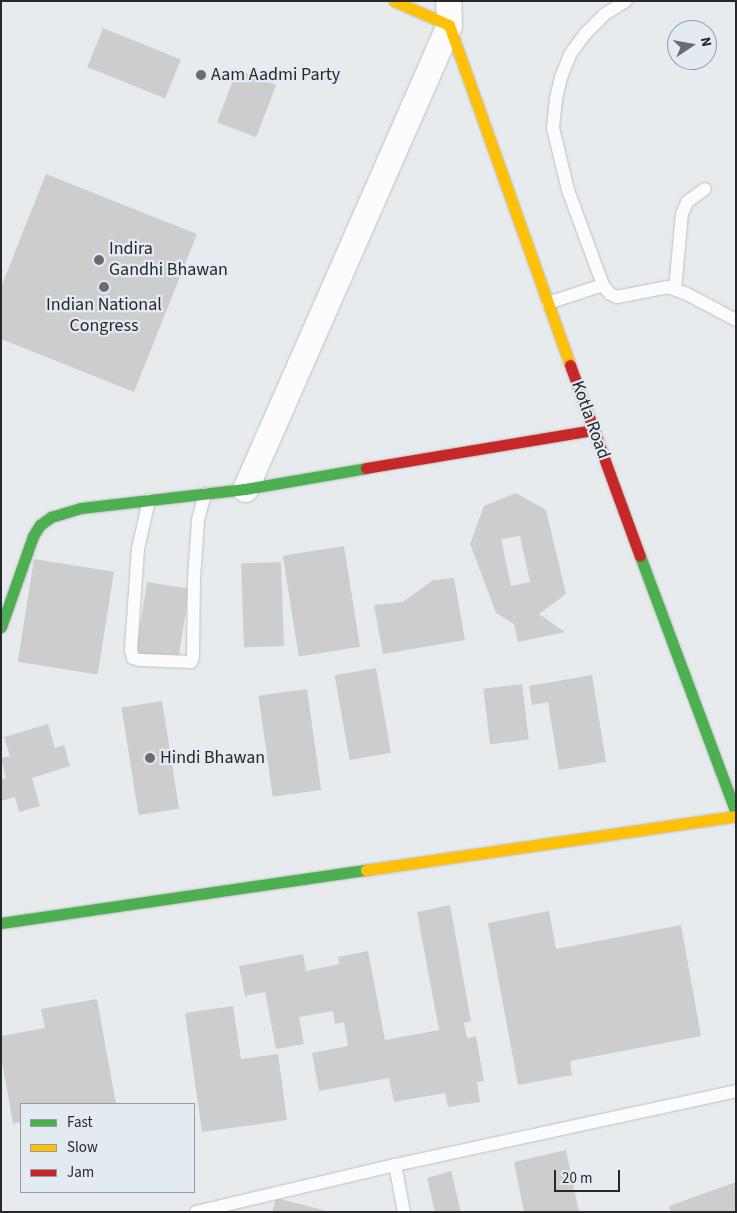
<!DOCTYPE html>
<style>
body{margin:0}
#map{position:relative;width:737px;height:1213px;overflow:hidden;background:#e8ebee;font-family:"Source Sans 3",sans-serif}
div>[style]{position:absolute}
.building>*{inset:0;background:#cdcdce;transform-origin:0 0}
.roads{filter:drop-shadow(0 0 1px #bec0c3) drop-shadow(0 0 1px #bec0c3)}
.lane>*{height:12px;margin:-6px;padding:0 6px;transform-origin:6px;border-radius:6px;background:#fcfcfc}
.street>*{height:25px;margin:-12.5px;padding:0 12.5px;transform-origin:12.5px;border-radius:12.5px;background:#fcfcfc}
.fast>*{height:11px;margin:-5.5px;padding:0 5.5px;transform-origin:5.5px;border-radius:5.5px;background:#4caf50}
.slow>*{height:11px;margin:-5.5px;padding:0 5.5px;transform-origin:5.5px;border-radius:5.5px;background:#ffc107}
.jam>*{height:11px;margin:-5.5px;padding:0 5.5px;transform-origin:5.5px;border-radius:5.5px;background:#c62828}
.dots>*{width:14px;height:14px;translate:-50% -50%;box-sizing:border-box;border:2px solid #e4eaf2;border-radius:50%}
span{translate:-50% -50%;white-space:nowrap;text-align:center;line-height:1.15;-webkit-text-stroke:4.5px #e4eaf2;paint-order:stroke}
.poi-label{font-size:18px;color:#26282b}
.left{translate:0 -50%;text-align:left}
.street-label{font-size:18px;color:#26282b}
.frame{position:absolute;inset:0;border:2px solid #26282b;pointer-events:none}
.legend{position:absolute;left:20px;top:1103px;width:175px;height:90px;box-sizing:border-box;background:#e4eaf2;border:1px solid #989ca2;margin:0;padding:6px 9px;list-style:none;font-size:15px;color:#26282b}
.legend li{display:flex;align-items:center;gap:10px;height:25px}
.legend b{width:25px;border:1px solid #989ca2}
.north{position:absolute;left:667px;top:20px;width:50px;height:50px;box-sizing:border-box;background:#e4eaf2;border:1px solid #989ca2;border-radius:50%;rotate:78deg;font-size:14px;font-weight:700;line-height:20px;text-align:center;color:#26282b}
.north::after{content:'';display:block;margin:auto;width:18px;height:22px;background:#6a6c6f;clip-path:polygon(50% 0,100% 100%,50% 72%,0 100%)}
.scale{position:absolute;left:554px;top:1170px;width:66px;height:22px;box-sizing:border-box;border:2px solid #26282b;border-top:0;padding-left:6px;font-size:15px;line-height:18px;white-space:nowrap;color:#26282b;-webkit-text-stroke:4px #e4eaf2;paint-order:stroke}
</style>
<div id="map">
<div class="building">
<i style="left:103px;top:28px;width:84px;height:42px;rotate:22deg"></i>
<i style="left:237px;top:70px;width:42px;height:56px;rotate:21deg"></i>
<i style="clip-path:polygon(46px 174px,197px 234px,134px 392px,1px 339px,1px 287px)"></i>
<i style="clip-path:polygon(evenodd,516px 493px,546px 510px,566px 594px,539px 614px,565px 632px,518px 642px,514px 624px,496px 613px,470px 544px,484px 506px,516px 493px,520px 536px,530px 582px,511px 586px,501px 539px,520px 536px)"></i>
<i style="left:344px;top:546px;width:102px;height:62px;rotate:81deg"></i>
<i style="left:34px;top:559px;width:81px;height:104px;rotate:9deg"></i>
<i style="left:281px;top:562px;width:84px;height:40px;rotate:88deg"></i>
<i style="clip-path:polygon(454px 578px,465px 640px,383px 654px,374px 605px,403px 602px,433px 580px)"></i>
<i style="left:147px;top:582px;width:43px;height:73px;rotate:9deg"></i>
<i style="left:376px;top:668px;width:86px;height:42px;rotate:80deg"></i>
<i style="clip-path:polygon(592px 675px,606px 762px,559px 770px,548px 702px,532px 705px,529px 686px)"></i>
<i style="left:522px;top:684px;width:56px;height:39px;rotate:83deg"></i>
<i style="left:307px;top:689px;width:102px;height:49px;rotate:82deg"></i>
<i style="left:162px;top:701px;width:109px;height:41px;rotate:81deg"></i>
<i style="clip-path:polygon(48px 724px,55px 748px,64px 745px,70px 766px,32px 778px,40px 806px,19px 812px,15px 797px,1px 801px,1px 780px,6px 778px,1px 758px,10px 756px,4px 737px)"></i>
<i style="clip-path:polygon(450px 905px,471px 1021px,464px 1023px,467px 1038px,476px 1036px,484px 1081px,477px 1082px,480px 1102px,448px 1107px,445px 1093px,394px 1102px,389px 1078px,319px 1091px,312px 1053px,348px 1046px,344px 1022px,335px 1024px,333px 1011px,299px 1017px,304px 1044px,276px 1049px,265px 992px,245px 996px,239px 966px,303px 954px,306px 971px,339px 964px,338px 957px,368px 951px,385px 1040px,439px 1030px,417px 912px)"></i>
<i style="clip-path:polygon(549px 911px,556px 949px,681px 925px,701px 1036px,570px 1061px,572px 1075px,518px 1085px,488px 923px)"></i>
<i style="clip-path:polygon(97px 999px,116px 1104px,21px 1104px,21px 1122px,13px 1124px,1px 1056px,1px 1036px,45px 1028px,41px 1009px)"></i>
<i style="clip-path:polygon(233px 1006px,241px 1059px,278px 1054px,287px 1120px,202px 1132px,185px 1013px)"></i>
<i style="clip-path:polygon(566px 1150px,579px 1212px,524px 1212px,514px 1162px)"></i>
<i style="clip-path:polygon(451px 1171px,461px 1212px,435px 1212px,427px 1178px)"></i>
<i style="clip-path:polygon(736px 1182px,736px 1212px,671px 1212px,669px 1206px)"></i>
<i style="clip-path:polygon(276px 1198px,327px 1211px,327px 1212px,272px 1212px)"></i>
</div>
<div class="roads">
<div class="lane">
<i style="left:626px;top:1px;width:26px;rotate:148deg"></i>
<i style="left:604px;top:15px;width:27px;rotate:135deg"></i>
<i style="left:585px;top:34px;width:26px;rotate:126deg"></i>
<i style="left:570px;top:55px;width:24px;rotate:112deg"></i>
<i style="left:561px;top:77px;width:23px;rotate:103deg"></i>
<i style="left:556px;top:99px;width:29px;rotate:96deg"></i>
<i style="left:553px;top:128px;width:64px;rotate:76.4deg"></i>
<i style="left:568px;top:190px;width:101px;rotate:69.8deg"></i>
<i style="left:603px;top:285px;width:11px;rotate:52deg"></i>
<i style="left:610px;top:294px;width:8px;rotate:23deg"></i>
<i style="left:617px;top:297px;width:52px;rotate:-11.1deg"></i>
<i style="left:668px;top:287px;width:20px;rotate:20deg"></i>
<i style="left:687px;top:294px;width:55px;rotate:28deg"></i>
<i style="left:675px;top:289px;width:75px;rotate:-84.7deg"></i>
<i style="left:682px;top:214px;width:13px;rotate:-67deg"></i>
<i style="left:687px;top:202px;width:22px;rotate:-36deg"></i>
<i style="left:548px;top:303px;width:58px;rotate:-18.1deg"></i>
<i style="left:149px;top:500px;width:50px;rotate:102.7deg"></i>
<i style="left:138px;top:549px;width:101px;rotate:94deg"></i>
<i style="left:131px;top:650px;width:8px;rotate:76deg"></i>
<i style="left:133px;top:658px;width:7px;rotate:16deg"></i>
<i style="left:140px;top:660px;width:51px;rotate:2.2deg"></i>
<i style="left:191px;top:662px;width:5px;rotate:-68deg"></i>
<i style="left:193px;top:657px;width:78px;rotate:-89.3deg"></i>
<i style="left:194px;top:579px;width:59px;rotate:-86.1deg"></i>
<i style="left:198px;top:520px;width:27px;rotate:-75deg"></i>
<i style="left:395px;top:1165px;width:48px;rotate:79.2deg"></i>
<i style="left:196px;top:1212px;width:204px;rotate:-13.3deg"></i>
<i style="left:395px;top:1165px;width:349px;rotate:-12.2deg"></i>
</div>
<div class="street">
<i style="left:245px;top:489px;width:507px;rotate:-66.27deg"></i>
<i style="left:449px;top:25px;width:24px;rotate:-92deg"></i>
</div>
<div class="fast">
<i style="left:640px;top:556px;width:274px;rotate:69.5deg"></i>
<i style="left:1px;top:627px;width:96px;rotate:-70.6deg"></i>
<i style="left:33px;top:536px;width:13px;rotate:-58deg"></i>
<i style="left:40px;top:525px;width:14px;rotate:-36deg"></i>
<i style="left:51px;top:517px;width:31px;rotate:-17deg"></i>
<i style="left:81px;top:508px;width:165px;rotate:-6.6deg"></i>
<i style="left:245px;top:489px;width:123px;rotate:-9.8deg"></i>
<i style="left:1px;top:923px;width:369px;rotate:-8.3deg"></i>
</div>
<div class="slow">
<i style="left:394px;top:1px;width:60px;rotate:23.6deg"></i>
<i style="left:449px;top:25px;width:361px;rotate:70.4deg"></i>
<i style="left:366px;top:870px;width:374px;rotate:-8.3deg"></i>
</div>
<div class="jam">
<i style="left:570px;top:365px;width:203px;rotate:69.9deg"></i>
<i style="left:366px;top:468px;width:230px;rotate:-9.5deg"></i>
</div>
</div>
<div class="dots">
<i style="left:201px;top:75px;background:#6a6c6f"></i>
<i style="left:99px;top:260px;background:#6a6c6f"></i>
<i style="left:104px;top:287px;background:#6a6c6f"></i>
<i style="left:150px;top:758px;background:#6a6c6f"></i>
</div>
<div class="poi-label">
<span class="left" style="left:211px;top:75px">Aam Aadmi Party</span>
<span class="left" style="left:109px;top:260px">Indira<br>Gandhi Bhawan</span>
<span style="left:104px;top:316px">Indian National<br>Congress</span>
<span class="left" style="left:160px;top:758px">Hindi Bhawan</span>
</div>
<div class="street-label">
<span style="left:590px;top:420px;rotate:70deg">Kotla Road</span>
</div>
<div class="frame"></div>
<ul class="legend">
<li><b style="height:6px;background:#4caf50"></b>Fast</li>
<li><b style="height:6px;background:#ffc107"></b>Slow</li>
<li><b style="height:6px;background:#c62828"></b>Jam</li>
</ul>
<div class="north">N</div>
<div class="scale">20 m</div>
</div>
